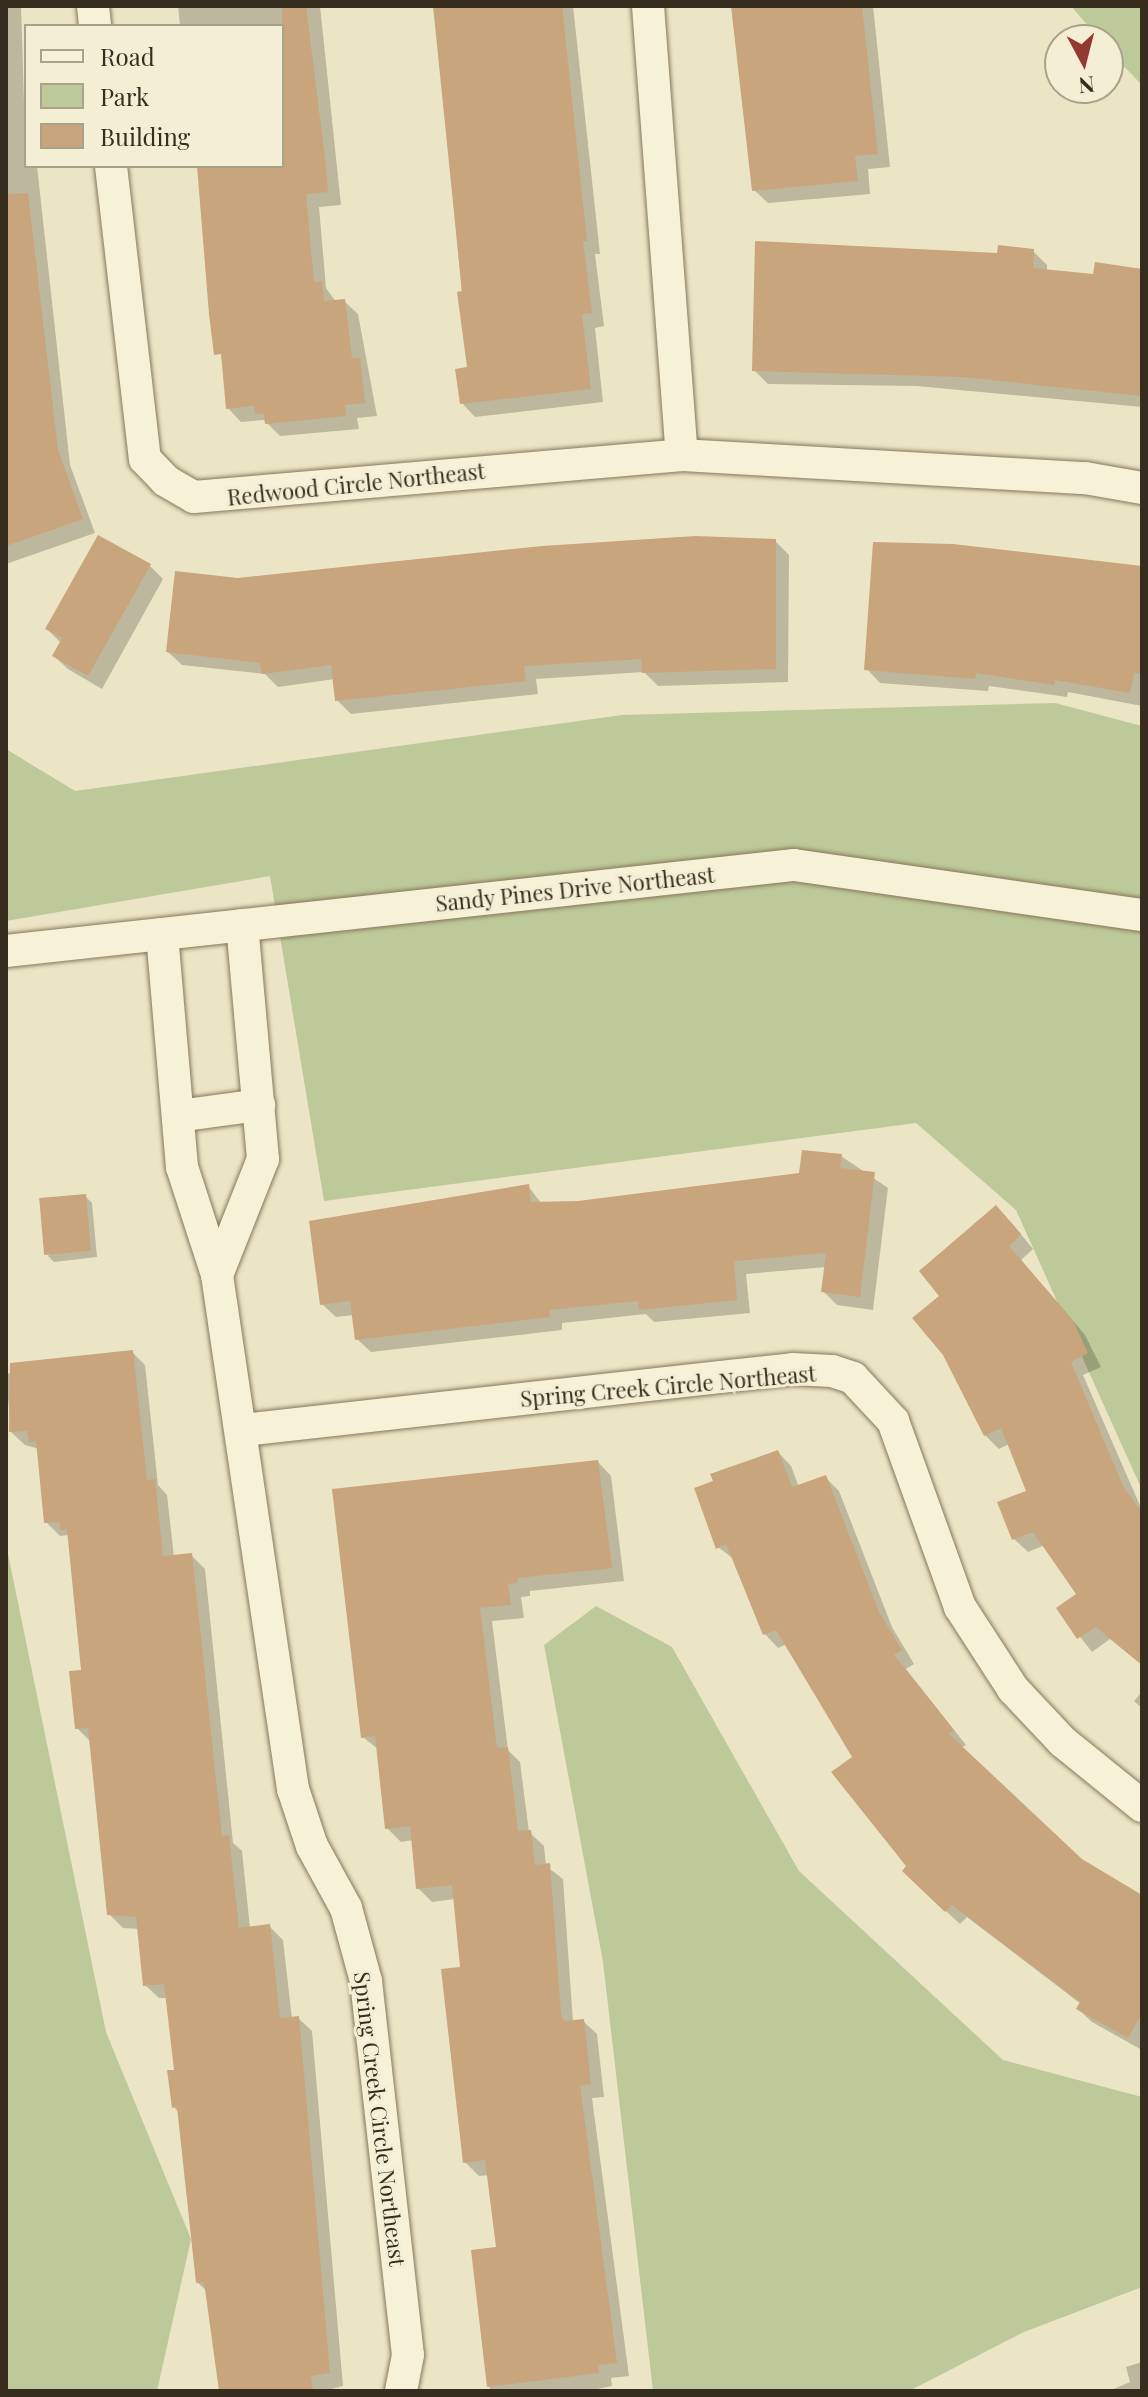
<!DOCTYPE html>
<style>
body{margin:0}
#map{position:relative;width:1148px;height:2397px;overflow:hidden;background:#ece5c5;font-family:"Playfair Display",serif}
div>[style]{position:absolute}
.green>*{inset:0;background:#bec999}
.shadow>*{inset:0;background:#0003}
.building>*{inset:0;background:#c8a57d;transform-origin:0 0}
.roads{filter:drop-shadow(0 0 2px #86775c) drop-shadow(0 0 2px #86775c)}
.minor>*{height:32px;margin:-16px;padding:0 16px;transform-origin:16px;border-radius:16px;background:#f7f1d8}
span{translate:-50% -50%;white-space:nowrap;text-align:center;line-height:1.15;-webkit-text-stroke:6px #f4eed4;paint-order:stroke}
.street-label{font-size:22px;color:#372d1f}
.frame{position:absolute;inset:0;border:8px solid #372d1f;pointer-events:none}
.legend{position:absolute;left:24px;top:24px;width:260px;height:144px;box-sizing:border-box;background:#f4eed4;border:2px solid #a8a18c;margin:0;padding:10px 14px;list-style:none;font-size:24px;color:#372d1f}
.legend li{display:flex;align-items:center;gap:16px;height:40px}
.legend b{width:40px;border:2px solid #a8a18c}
.north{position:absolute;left:1044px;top:24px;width:80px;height:80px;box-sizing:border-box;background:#f4eed4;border:2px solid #a8a18c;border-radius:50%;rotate:173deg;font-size:22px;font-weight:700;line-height:32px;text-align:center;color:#372d1f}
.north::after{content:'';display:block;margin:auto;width:28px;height:36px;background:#923a2f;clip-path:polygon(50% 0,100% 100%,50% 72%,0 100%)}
</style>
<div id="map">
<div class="green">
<i style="clip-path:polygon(1071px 6px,1142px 6px,1142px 85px,1108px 50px,1108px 40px,1100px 40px)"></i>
<i style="clip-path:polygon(1055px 703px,1142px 726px,1142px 1490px,1016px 1210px,916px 1123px,324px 1201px,270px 876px,6px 921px,6px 749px,75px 791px,622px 715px)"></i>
<i style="clip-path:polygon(6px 1544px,106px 2032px,191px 2239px,157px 2391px,6px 2391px)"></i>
<i style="clip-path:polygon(596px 1606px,672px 1647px,799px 1871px,1003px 2060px,1142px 2097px,1142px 2287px,1024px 2332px,909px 2391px,653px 2391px,603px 1962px,544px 1645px)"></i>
</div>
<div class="shadow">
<i style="clip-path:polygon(6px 6px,21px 6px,26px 166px,37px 166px,70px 465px,95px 533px,6px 564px)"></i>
<i style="clip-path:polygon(178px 6px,320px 6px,341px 205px,319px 207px,326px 288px,336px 302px,344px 301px,358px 314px,377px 416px,357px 418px,359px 429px,280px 436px,264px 420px,241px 422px,228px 408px,198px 166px,282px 166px,282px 26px,180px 26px)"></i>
<i style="clip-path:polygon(435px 6px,573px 6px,600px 254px,595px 254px,604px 326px,595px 328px,603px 402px,475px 417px,462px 403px,469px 369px)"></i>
<i style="clip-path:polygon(735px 6px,873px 6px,890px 167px,868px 169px,870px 194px,768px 203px,754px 190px)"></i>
<i style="clip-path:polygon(1033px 251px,1047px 265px,1047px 271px,1095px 276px,1096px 265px,1142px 269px,1142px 407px,917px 386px,768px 384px,754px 370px,999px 255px)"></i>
<i style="clip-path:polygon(775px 541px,789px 555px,788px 682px,658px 686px,644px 672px,536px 679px,538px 694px,351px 714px,337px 700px,335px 679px,278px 687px,265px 674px,182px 665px,168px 652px,238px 580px)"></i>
<i style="clip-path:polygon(150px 566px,163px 579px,102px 689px,68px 669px,54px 656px,61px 643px,47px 629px)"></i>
<i style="clip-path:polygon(1142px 568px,1142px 706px,1068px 692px,1067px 697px,989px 686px,988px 691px,880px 683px,867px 669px)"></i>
<i style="clip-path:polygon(841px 1156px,888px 1188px,873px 1310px,837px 1305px,823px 1291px,826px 1267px,746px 1274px,750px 1313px,654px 1322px,646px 1314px,562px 1323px,562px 1330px,371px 1352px,357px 1339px,354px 1315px,336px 1317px,322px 1304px,528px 1186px,542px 1204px,578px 1203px,801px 1175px)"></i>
<i style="clip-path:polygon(85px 1196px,92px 1203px,97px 1257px,54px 1262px,48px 1256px)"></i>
<i style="clip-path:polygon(1010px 1221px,1033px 1249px,1021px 1260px,1085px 1335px,1101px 1367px,1083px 1375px,1142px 1510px,1142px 1665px,1110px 1639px,1092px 1652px,1058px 1609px,1079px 1594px,1045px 1545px,1028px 1552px,1014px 1539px,1028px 1492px,1009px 1444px,999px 1449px,985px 1435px,942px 1296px)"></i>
<i style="clip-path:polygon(132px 1352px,145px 1365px,158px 1485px,167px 1495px,174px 1557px,191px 1555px,205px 1569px,233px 1843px,242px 1851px,250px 1928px,269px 1926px,283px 1940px,292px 2019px,298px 2018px,312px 2031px,343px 2386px,324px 2391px,221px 2391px,208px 2292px,198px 2283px,179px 2113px,174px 2107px,177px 2072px,168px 1998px,159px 1998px,145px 1985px,139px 1929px,123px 1928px,109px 1914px,92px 1743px,77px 1728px,83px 1672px,68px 1535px,60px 1536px,46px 1522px,39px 1449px,25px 1445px,11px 1432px,6px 1374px)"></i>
<i style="clip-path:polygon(778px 1452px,791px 1466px,799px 1487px,825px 1477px,839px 1491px,892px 1627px,914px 1664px,906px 1669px,966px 1745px,961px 1748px,1081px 1860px,1142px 1896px,1142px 2050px,1092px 2022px,1078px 2009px,1081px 2004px,967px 1917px,960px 1924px,918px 1885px,854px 1757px,787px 1644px,778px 1648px,765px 1634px,735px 1560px,718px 1547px)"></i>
<i style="clip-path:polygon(598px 1462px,611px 1476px,624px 1581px,530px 1591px,530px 1596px,521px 1597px,524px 1618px,492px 1621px,508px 1750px,520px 1762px,529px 1832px,544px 1846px,546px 1866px,563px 1879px,573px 2022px,583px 2021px,597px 2034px,604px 2097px,592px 2098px,629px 2376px,611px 2378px,612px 2386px,588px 2391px,490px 2391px,474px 2252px,498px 2249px,489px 2175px,479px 2176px,465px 2162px,462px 1968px,455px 1899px,432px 1902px,418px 1888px,413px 1840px,401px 1842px,387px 1828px,379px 1750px,363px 1737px)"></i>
<i style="clip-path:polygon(1142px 1692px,1142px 1708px,1134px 1701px)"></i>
<i style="clip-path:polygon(1142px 2362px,1142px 2391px,1109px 2391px,1130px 2382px,1126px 2367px)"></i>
</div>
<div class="building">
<i style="clip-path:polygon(282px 6px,306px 6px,326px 167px,328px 192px,306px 194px,314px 282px,322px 281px,324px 301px,345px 299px,352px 358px,360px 358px,365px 403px,345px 405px,346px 416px,265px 424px,264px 414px,255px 414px,254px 406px,226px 409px,221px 354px,214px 355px,209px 314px,197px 166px,282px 166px)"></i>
<i style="clip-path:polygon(433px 6px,562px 6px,587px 241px,583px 241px,592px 313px,582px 314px,591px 389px,460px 404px,455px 369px,467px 367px,457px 292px,462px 291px)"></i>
<i style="clip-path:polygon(731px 6px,862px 6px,878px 154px,855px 156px,858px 181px,752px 191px)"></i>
<i style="clip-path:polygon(28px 193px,58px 450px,83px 519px,6px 546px,6px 194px)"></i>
<i style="clip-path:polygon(755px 241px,997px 253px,998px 245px,1034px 249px,1033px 268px,1093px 274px,1095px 262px,1142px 269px,1142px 396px,963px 377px,752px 371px)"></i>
<i style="clip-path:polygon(98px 535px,151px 564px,88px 676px,52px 656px,62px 638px,45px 629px)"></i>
<i style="clip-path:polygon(695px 536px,776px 539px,776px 669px,642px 673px,641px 659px,524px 666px,526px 681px,335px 701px,331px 665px,262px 674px,260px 663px,166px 652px,175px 571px,238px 578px,542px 546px)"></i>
<i style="clip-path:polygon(873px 542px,953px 544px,1142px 566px,1142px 674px,1134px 673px,1130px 693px,1055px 680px,1054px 685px,976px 673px,975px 679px,864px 670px)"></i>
<i style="clip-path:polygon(802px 1150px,842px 1154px,840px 1168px,875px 1172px,860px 1297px,821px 1292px,826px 1253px,734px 1261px,737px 1300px,639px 1310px,638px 1301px,549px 1310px,550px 1317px,355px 1340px,350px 1301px,320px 1305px,309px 1221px,529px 1184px,531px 1202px,578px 1201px,799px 1173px)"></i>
<i style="left:86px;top:1194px;width:57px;height:47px;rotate:85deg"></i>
<i style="clip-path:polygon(996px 1205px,1021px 1234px,1009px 1246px,1072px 1319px,1088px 1353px,1071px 1362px,1123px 1486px,1142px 1513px,1142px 1665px,1096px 1627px,1077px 1639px,1056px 1608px,1076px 1594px,1033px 1532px,1012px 1540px,997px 1502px,1026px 1491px,1001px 1428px,984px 1436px,943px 1355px,912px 1318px,939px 1296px,919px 1271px)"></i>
<i style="clip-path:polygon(133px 1350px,147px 1480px,155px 1479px,163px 1556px,192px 1553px,222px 1836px,229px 1835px,239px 1928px,270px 1924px,280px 2018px,299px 2016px,330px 2373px,311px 2376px,313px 2391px,219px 2391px,204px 2282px,196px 2283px,177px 2107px,172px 2108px,167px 2070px,174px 2070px,164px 1984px,143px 1986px,136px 1917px,107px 1915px,88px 1728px,75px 1729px,69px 1671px,81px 1670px,67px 1530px,60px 1530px,60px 1522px,44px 1523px,36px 1441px,29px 1442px,27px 1431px,9px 1432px,10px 1363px)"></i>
<i style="clip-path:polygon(778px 1450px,792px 1487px,826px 1475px,879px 1612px,902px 1650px,894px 1655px,954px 1730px,949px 1734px,1082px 1859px,1142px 1895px,1142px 2013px,1128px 2038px,1076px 2009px,1080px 2002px,952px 1905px,945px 1912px,902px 1871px,906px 1866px,831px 1772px,852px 1757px,776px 1630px,763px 1635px,726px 1544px,716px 1549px,694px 1488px,713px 1481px,710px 1474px)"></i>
<i style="clip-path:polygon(598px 1460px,612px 1568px,517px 1578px,518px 1583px,508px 1584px,511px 1605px,480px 1608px,497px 1748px,508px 1747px,518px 1831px,531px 1830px,535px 1865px,550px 1863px,561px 2014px,564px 2021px,584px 2019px,591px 2084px,580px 2085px,617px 2363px,598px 2365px,599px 2373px,487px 2387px,471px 2250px,496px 2247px,485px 2160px,463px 2163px,441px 1969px,460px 1967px,452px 1885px,416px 1889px,410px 1826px,385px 1829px,375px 1736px,361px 1738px,332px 1489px)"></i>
</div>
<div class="roads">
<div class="minor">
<i style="left:93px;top:6px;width:20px;rotate:84deg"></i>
<i style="left:648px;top:6px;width:450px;rotate:85.7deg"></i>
<i style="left:111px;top:166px;width:295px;rotate:83.4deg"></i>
<i style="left:145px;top:459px;width:30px;rotate:46deg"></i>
<i style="left:166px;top:481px;width:32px;rotate:30deg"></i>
<i style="left:194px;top:497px;width:490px;rotate:-4.9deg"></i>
<i style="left:682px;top:455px;width:404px;rotate:3.3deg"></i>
<i style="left:1085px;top:478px;width:58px;rotate:10deg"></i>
<i style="left:162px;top:934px;width:234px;rotate:85.1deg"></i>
<i style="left:182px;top:1167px;width:114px;rotate:72deg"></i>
<i style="left:217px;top:1275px;width:520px;rotate:81.59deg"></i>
<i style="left:293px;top:1789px;width:60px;rotate:71.6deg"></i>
<i style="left:312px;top:1846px;width:71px;rotate:61.3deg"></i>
<i style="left:346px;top:1908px;width:76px;rotate:74.7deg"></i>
<i style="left:366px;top:1981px;width:376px;rotate:83.6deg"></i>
<i style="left:408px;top:2355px;width:37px;rotate:101deg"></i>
<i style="left:6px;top:951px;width:793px;rotate:-6.23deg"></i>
<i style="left:794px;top:865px;width:352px;rotate:8.2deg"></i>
<i style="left:178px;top:1116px;width:82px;rotate:-7.7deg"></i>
<i style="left:217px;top:1275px;width:125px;rotate:-68.4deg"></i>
<i style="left:263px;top:1159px;width:235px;rotate:-95.1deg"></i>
<i style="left:243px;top:1430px;width:553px;rotate:-6.33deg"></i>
<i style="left:793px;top:1369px;width:39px;rotate:3deg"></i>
<i style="left:832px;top:1371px;width:22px;rotate:18deg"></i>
<i style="left:853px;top:1378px;width:59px;rotate:47.1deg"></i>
<i style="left:893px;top:1421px;width:198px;rotate:70.2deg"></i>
<i style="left:960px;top:1607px;width:98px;rotate:57.1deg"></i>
<i style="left:1013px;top:1689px;width:73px;rotate:46.7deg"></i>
<i style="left:1063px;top:1742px;width:102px;rotate:39deg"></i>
</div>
</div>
<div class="street-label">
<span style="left:356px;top:484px;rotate:-6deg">Redwood Circle Northeast</span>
<span style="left:575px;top:889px;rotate:-6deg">Sandy Pines Drive Northeast</span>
<span style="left:668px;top:1386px;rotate:-5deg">Spring Creek Circle Northeast</span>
<span style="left:380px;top:2119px;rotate:83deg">Spring Creek Circle Northeast</span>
</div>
<div class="frame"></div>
<ul class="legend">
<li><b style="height:10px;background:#f7f1d8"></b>Road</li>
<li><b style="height:22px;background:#bec999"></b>Park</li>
<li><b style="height:22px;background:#c8a57d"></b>Building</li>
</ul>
<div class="north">N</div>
</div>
